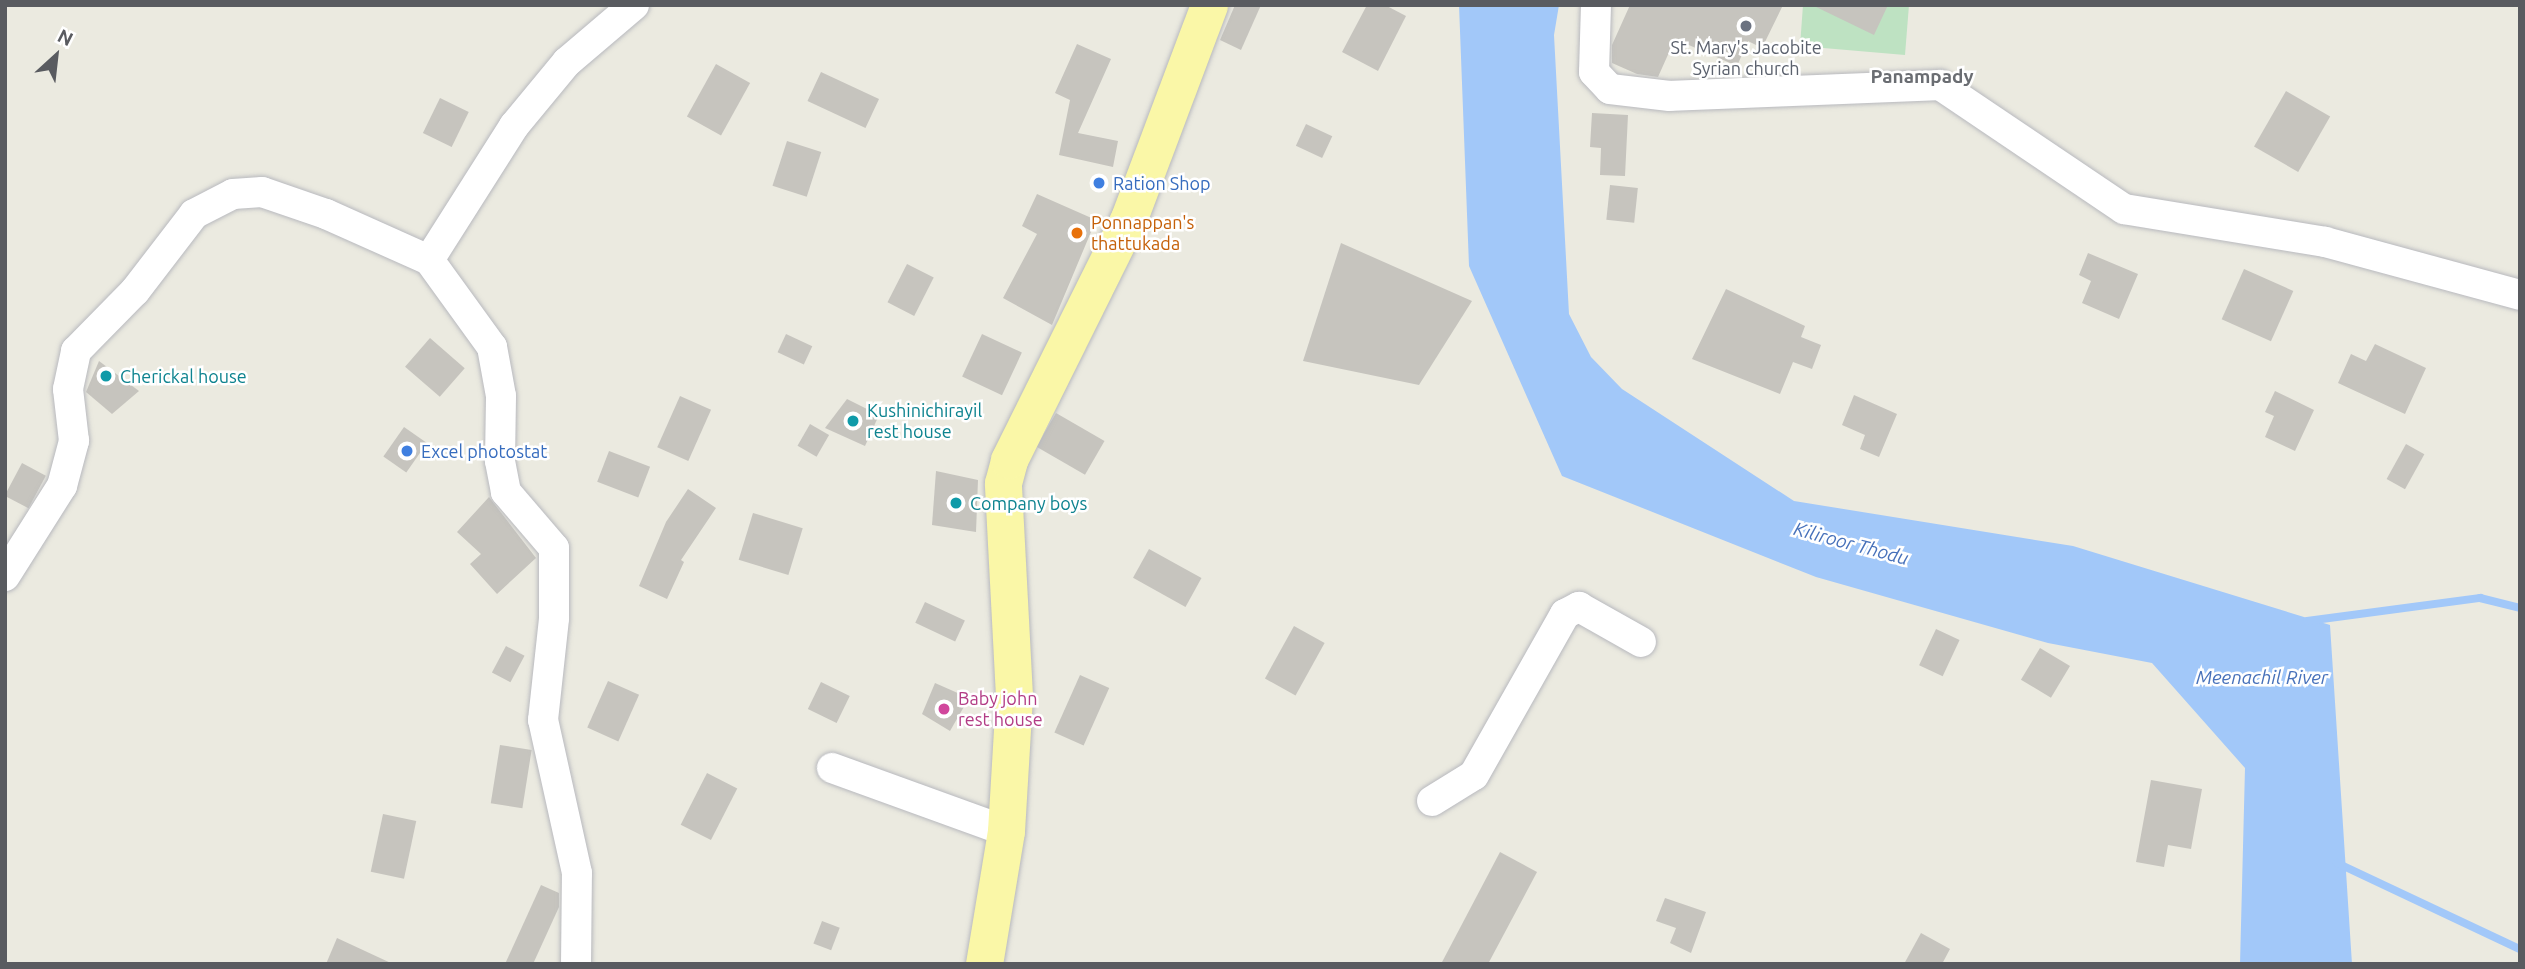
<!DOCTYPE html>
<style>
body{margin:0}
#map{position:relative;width:2525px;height:969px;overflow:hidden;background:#ebeae0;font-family:Ubuntu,sans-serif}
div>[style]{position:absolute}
.green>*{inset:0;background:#bee2c2}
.water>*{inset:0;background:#a2c8f9}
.stream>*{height:8px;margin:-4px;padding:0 4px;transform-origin:4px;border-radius:4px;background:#a2c8f9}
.building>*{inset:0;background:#c6c4be;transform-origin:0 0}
.roads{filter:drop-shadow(0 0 2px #b8b9be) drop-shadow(0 0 2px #b8b9be)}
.minor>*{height:30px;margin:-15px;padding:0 15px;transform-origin:15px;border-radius:15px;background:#fff}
.major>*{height:37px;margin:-18.5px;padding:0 18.5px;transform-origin:18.5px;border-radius:18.5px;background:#faf7a7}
.dots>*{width:19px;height:19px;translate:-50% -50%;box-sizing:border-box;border:4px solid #fff;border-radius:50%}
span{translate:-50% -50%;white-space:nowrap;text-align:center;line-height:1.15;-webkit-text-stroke:5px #fff;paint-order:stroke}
.worship-label{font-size:18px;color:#5b616d}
.shop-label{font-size:18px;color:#366cbe}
.left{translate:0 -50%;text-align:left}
.food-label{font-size:18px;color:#c56008}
.culture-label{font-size:18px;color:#0d838f}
.hotel-label{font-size:18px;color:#b23c85}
.neighbourhood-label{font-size:19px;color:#6a6d72;font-weight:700}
.water-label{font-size:19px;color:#4771ba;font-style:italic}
.frame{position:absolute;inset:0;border:7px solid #595b60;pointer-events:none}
.north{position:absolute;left:21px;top:21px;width:70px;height:70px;-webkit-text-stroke:5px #fff;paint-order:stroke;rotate:27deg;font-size:19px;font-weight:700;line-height:28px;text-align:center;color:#595b60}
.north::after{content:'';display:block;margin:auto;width:24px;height:32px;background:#595b60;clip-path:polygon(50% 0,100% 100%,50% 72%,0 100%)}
</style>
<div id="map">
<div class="green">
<i style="clip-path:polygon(1803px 5px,1909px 5px,1905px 55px,1800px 46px)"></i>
</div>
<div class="water">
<i style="clip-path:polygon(1459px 5px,1559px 5px,1554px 35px,1569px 314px,1591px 357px,1622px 389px,1794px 501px,2073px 546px,2330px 625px,2352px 964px,2240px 964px,2245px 768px,2152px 663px,2048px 643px,1816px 577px,1562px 476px,1469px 266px)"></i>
</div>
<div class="stream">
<i style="left:2307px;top:621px;width:175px;rotate:-7.6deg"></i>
<i style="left:2480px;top:598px;width:41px;rotate:14deg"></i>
<i style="left:2337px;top:863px;width:202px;rotate:25.2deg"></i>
</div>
<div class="building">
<i style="clip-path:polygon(1235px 5px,1261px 5px,1241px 50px,1220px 40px)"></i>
<i style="clip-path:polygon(1367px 5px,1385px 5px,1406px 16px,1378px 71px,1342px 52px)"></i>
<i style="clip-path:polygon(1630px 5px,1783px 5px,1762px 48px,1748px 41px,1737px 66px,1675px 39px,1658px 77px,1637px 74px,1612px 63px,1612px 45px)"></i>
<i style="clip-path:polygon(1812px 5px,1888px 5px,1874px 35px)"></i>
<i style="clip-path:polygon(1077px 44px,1111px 59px,1078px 133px,1118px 141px,1113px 167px,1059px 155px,1070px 100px,1055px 93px)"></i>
<i style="left:716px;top:64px;width:39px;height:60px;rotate:29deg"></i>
<i style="left:821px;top:72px;width:64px;height:32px;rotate:25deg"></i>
<i style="left:2286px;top:91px;width:51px;height:64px;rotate:30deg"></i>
<i style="left:440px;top:98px;width:32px;height:39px;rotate:26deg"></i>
<i style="clip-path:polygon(1592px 113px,1628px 115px,1625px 176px,1600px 175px,1601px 148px,1590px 147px)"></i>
<i style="left:1306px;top:124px;width:29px;height:24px;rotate:25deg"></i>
<i style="left:787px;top:141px;width:36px;height:47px;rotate:18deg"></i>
<i style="left:1610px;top:185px;width:28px;height:35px;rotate:6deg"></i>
<i style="clip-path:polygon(1037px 194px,1096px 220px,1052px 325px,1003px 298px,1037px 234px,1022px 226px)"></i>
<i style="clip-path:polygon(1341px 243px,1472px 301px,1419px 385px,1303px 361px)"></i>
<i style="clip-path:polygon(2088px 253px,2138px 274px,2119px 319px,2082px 303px,2091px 281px,2079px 275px)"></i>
<i style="left:907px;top:264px;width:30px;height:43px;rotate:27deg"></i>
<i style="left:2244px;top:269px;width:54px;height:55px;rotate:24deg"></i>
<i style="clip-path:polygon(1726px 289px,1805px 326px,1801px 337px,1821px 345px,1812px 369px,1793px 362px,1780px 394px,1692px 359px)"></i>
<i style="left:786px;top:334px;width:29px;height:20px;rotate:25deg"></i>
<i style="left:982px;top:334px;width:44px;height:47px;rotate:25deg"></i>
<i style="left:430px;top:338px;width:46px;height:38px;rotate:41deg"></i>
<i style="clip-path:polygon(2375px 344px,2426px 368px,2405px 414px,2338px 383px,2351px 354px,2366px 361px)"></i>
<i style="clip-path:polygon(99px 361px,139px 391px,112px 414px,86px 392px)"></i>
<i style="clip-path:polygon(2275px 391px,2314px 410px,2295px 451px,2265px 437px,2274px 416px,2265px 412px)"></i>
<i style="clip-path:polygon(1854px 395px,1897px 414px,1879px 457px,1860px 449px,1865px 435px,1842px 425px)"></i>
<i style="left:680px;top:396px;width:34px;height:56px;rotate:24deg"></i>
<i style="clip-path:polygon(847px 399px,879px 415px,865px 446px,825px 428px)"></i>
<i style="left:1056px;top:413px;width:56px;height:39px;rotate:30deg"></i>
<i style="left:810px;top:424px;width:22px;height:25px;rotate:30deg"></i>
<i style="left:404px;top:427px;width:28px;height:36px;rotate:35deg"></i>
<i style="left:2406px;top:444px;width:21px;height:40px;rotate:29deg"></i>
<i style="left:609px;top:451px;width:44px;height:33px;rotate:21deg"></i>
<i style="left:22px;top:463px;width:27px;height:37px;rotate:28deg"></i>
<i style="clip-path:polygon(936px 471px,978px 480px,976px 532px,932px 525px)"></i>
<i style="clip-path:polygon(688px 489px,716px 508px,681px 560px,684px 562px,667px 599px,639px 586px,666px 522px)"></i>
<i style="clip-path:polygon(489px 497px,536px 558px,497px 594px,470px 564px,481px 554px,457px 532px)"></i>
<i style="left:753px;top:513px;width:52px;height:49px;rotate:17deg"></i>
<i style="left:1149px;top:549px;width:60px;height:33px;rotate:29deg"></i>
<i style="left:925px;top:602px;width:44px;height:23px;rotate:25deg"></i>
<i style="left:1294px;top:626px;width:35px;height:60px;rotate:29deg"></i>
<i style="left:1936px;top:629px;width:26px;height:40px;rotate:25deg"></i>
<i style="left:506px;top:646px;width:21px;height:30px;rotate:28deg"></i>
<i style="left:2040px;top:648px;width:35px;height:37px;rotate:31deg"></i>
<i style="left:1080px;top:675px;width:32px;height:63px;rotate:24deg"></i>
<i style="left:608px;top:681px;width:34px;height:51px;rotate:24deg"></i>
<i style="left:821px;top:682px;width:32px;height:30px;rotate:26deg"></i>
<i style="clip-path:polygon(935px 683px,969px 698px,950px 731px,922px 714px)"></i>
<i style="left:500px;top:745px;width:32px;height:59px;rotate:9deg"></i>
<i style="left:707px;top:773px;width:34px;height:58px;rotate:27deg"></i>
<i style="clip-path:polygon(2151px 780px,2202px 789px,2191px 849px,2168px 845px,2164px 867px,2136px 862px)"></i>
<i style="left:383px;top:814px;width:34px;height:59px;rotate:12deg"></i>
<i style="clip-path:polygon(1500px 852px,1537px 872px,1488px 964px,1441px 964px)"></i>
<i style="clip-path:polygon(541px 885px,559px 893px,559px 907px,533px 964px,505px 964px)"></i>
<i style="clip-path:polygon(1665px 898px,1706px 912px,1691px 953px,1670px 943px,1676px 928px,1656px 921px)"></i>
<i style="left:822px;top:921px;width:19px;height:24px;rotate:21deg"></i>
<i style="clip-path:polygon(1921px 933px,1950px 949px,1942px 964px,1904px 964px)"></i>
<i style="clip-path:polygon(337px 938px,393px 964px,326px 964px)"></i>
</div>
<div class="roads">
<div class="minor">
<i style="left:1596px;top:5px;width:67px;rotate:91.7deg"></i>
<i style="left:1594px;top:72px;width:23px;rotate:47deg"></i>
<i style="left:1610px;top:89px;width:60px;rotate:6.7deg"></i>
<i style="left:1670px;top:96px;width:270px;rotate:-2.3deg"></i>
<i style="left:1940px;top:85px;width:222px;rotate:34deg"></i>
<i style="left:2124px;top:209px;width:204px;rotate:9.3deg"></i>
<i style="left:2325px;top:242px;width:202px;rotate:15.2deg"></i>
<i style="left:5px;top:576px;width:107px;rotate:-57.7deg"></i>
<i style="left:62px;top:486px;width:47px;rotate:-75.1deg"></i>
<i style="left:74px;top:441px;width:52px;rotate:-96.6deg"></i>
<i style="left:68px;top:389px;width:39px;rotate:-78deg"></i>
<i style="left:76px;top:351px;width:84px;rotate:-45.5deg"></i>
<i style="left:135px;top:291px;width:97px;rotate:-52.5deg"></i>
<i style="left:194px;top:214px;width:44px;rotate:-27.1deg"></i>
<i style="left:233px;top:194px;width:29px;rotate:-4deg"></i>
<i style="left:262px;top:192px;width:68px;rotate:19deg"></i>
<i style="left:326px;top:214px;width:113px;rotate:24.1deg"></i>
<i style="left:832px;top:768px;width:185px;rotate:19.9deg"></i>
<i style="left:1432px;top:801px;width:49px;rotate:-31.8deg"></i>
<i style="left:1474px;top:775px;width:185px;rotate:-60.5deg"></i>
<i style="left:1565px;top:614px;width:16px;rotate:-27deg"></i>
<i style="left:1579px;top:607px;width:71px;rotate:29.4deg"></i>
<i style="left:576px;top:964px;width:91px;rotate:-89.4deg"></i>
<i style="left:577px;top:873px;width:157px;rotate:-102.5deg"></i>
<i style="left:543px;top:720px;width:103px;rotate:-83.8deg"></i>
<i style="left:554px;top:618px;width:70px;rotate:-90deg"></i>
<i style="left:554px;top:548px;width:74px;rotate:-130.6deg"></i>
<i style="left:506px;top:492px;width:32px;rotate:-101deg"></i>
<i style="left:500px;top:461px;width:65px;rotate:-89.1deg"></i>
<i style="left:501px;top:396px;width:50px;rotate:-100.4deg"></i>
<i style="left:492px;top:347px;width:107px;rotate:-125.9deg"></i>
<i style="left:429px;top:260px;width:159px;rotate:-57.6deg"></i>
<i style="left:514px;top:126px;width:83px;rotate:-50.4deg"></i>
<i style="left:567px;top:62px;width:88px;rotate:-40.4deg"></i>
</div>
<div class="major">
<i style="left:984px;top:964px;width:135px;rotate:-80.6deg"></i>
<i style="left:1006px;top:831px;width:135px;rotate:-86.6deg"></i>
<i style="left:1014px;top:696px;width:213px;rotate:-93deg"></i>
<i style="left:1003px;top:483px;width:24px;rotate:-75deg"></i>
<i style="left:1009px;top:460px;width:270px;rotate:-63.6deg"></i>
<i style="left:1129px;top:218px;width:228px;rotate:-69.4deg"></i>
</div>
</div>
<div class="dots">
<i style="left:1746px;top:26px;background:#6b7280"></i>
<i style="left:1099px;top:183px;background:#3f7fe0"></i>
<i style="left:1077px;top:233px;background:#e8710a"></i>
<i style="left:106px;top:376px;background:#0f9aa8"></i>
<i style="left:853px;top:421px;background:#0f9aa8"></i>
<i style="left:407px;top:451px;background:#3f7fe0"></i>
<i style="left:956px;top:503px;background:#0f9aa8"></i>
<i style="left:944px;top:709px;background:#d1479c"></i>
</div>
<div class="worship-label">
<span style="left:1746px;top:58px">St. Mary's Jacobite<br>Syrian church</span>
</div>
<div class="shop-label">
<span class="left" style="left:1113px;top:183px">Ration Shop</span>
<span class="left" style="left:421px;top:451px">Excel photostat</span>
</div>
<div class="food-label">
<span class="left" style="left:1091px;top:233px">Ponnappan's<br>thattukada</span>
</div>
<div class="culture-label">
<span class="left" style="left:120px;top:376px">Cherickal house</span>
<span class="left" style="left:867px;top:421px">Kushinichirayil<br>rest house</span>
<span class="left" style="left:970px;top:503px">Company boys</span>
</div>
<div class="hotel-label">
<span class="left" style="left:958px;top:709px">Baby john<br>rest house</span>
</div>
<div class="neighbourhood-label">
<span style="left:1922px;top:77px">Panampady</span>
</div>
<div class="water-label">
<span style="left:1851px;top:544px;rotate:15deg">Kiliroor Thodu</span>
<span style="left:2262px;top:678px">Meenachil River</span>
</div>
<div class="frame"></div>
<div class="north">N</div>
</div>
